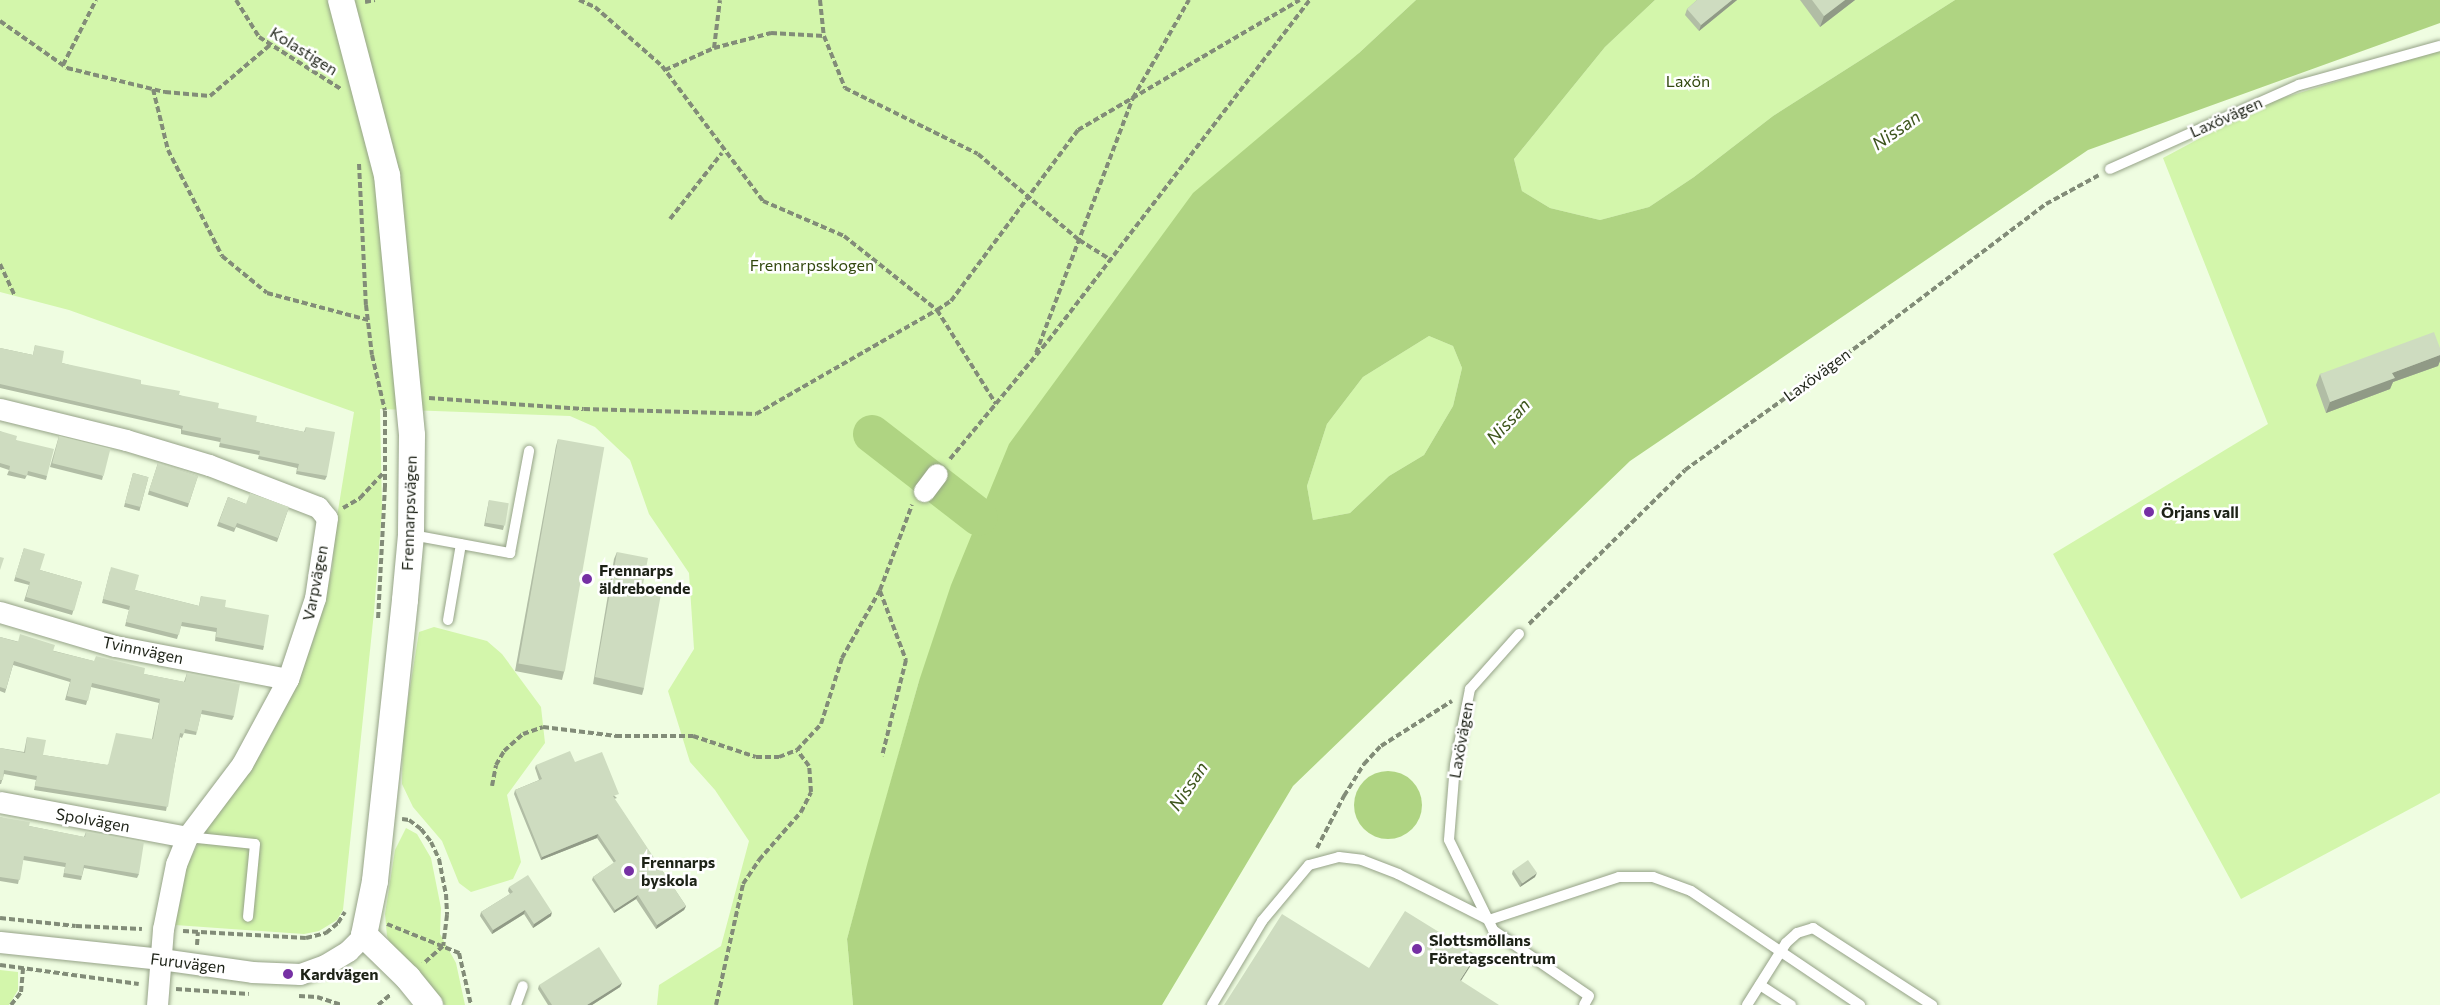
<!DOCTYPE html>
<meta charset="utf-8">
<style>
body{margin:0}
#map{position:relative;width:2440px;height:1005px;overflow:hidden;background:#effde1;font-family:Commissioner,sans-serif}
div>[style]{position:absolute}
.green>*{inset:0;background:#d3f6ab}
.water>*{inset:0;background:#afd482}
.round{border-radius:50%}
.river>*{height:38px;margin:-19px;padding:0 19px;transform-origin:19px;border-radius:19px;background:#afd482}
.path>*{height:4px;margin-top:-2px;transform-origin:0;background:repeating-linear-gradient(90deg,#828c78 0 6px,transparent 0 9px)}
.roads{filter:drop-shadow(0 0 2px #95a287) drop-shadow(0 0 2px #95a287)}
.service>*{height:10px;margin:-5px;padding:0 5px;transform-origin:5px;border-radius:5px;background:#fff}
.minor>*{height:21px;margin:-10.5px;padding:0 10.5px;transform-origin:10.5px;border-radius:10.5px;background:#fff}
.tertiary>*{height:26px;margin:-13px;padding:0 13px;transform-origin:13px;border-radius:13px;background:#fff}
.wall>*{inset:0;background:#b1bda5;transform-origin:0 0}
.shaded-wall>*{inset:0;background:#909a86}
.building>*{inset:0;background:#cedcc0;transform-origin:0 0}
.dots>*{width:16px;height:16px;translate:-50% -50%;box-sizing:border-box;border:3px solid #fff;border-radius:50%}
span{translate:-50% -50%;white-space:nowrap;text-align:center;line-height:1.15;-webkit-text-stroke:5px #fff;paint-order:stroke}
.street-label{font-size:16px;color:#1d2217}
.park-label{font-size:16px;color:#32480e}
.poi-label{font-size:16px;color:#1d2217;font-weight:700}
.left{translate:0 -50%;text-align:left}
.water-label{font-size:18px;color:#3d551c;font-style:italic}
</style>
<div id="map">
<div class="green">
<i style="clip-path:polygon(0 0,1416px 0,1359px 53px,919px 681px,847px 939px,853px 1005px,657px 1005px,659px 985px,721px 946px,749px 841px,715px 790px,690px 762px,668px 691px,694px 649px,689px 573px,649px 514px,630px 460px,595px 427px,570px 416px,380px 409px,382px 510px,374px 612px,343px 910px,337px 920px,319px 931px,304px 934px,175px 925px,178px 893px,187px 865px,208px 825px,266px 744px,290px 699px,313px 641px,332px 570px,336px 523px,354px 412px,69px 310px,0 292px)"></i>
<i style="clip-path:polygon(1655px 0,1955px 0,1773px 116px,1694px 177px,1649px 207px,1600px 220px,1550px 208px,1522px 191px,1514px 159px,1605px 47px)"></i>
<i style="clip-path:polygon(2440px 50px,2440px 793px,2241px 899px,2053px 554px,2268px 424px,2163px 158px,2266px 103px)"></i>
<i style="clip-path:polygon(1429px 336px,1453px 346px,1462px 368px,1453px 406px,1424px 455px,1389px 476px,1350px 513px,1313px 520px,1307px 486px,1327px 424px,1363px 377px)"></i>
<i style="clip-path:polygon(434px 627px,487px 641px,502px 654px,541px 707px,545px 743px,507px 795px,521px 862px,513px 879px,471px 892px,459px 883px,442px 841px,413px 807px,402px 784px,403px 731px,419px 632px)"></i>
<i style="clip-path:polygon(406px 828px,417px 834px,431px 858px,441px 908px,440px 934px,456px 963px,465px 1005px,445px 1005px,391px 945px,387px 936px,385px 914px,395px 850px)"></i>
<i style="clip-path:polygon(0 970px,18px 972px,18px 990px,9px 1005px,0 1005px)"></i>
</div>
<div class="water">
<i style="clip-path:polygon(evenodd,1416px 0,1655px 0,1605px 47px,1514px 159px,1522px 191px,1550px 208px,1600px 220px,1649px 207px,1694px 177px,1773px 116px,1955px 0,2440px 0,2440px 23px,2088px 150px,1630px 461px,1293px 786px,1162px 1005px,853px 1005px,847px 939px,868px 861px,919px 681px,951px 585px,1009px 444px,1193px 193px,1359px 53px,1416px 0,1429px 336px,1453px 346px,1462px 368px,1453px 406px,1424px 455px,1389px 476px,1350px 513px,1313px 520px,1307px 486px,1327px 424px,1363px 377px,1429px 336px)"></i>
<i class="round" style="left:1354px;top:771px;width:68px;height:68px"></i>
</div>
<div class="river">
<i style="left:872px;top:434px;width:135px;rotate:37.8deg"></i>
</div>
<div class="path">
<i style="left:236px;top:0;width:44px;rotate:58.1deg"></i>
<i style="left:259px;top:37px;width:97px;rotate:32.4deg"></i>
<i style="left:579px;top:0;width:17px;rotate:24deg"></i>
<i style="left:595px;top:7px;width:89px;rotate:41.4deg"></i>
<i style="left:662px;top:66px;width:169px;rotate:53.2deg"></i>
<i style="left:763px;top:201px;width:88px;rotate:23.4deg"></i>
<i style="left:844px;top:236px;width:119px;rotate:38.5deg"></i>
<i style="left:937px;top:310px;width:17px;rotate:-33deg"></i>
<i style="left:951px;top:301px;width:213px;rotate:-53.4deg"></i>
<i style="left:1078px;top:130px;width:257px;rotate:-30.4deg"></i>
<i style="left:820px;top:0;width:36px;rotate:84deg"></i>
<i style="left:365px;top:2px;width:10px;rotate:-11deg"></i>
<i style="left:0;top:21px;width:82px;rotate:35deg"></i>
<i style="left:67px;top:68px;width:101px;rotate:13.8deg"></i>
<i style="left:165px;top:92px;width:45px;rotate:5.1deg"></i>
<i style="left:210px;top:96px;width:80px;rotate:-40.4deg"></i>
<i style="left:714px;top:48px;width:48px;rotate:-82.9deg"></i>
<i style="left:63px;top:65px;width:73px;rotate:-63.1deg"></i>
<i style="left:665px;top:70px;width:54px;rotate:-24.2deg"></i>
<i style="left:714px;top:48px;width:59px;rotate:-14.7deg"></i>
<i style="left:771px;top:33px;width:53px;rotate:3.2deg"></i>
<i style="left:824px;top:36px;width:56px;rotate:68deg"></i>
<i style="left:845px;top:88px;width:148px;rotate:26.4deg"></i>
<i style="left:978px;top:154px;width:133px;rotate:40.4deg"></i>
<i style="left:1079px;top:240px;width:36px;rotate:32deg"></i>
<i style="left:153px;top:89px;width:63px;rotate:76.2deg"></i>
<i style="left:168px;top:150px;width:119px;rotate:63deg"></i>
<i style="left:222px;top:256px;width:58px;rotate:39.4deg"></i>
<i style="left:267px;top:293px;width:105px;rotate:15deg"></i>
<i style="left:359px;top:164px;width:141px;rotate:87.2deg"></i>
<i style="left:366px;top:305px;width:50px;rotate:83.2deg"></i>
<i style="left:372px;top:355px;width:57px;rotate:76.9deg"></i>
<i style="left:385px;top:411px;width:75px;rotate:90deg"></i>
<i style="left:385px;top:486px;width:133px;rotate:93deg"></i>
<i style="left:670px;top:219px;width:84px;rotate:-51.8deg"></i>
<i style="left:0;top:264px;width:35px;rotate:65deg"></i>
<i style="left:1036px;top:353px;width:273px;rotate:-69.2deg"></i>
<i style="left:1133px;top:98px;width:113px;rotate:-60.3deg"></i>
<i style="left:429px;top:398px;width:155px;rotate:4.1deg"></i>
<i style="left:584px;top:409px;width:172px;rotate:1.7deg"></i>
<i style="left:756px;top:414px;width:209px;rotate:-29.9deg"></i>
<i style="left:937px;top:310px;width:111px;rotate:57.9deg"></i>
<i style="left:950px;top:459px;width:153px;rotate:-50.3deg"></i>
<i style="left:1048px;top:341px;width:430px;rotate:-52.5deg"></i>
<i style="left:343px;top:508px;width:20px;rotate:-30deg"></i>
<i style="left:360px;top:498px;width:35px;rotate:-47deg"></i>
<i style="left:880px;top:591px;width:74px;rotate:69.4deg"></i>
<i style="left:906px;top:660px;width:99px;rotate:104deg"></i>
<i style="left:1529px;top:624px;width:219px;rotate:-44.6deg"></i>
<i style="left:1685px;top:470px;width:233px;rotate:-35.7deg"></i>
<i style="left:1874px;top:334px;width:216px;rotate:-37.1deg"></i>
<i style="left:2046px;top:204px;width:60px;rotate:-28.7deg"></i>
<i style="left:492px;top:786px;width:21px;rotate:-79deg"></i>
<i style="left:496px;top:765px;width:16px;rotate:-60deg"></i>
<i style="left:504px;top:751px;width:25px;rotate:-42deg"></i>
<i style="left:523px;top:734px;width:21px;rotate:-19deg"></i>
<i style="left:543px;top:727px;width:74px;rotate:7deg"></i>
<i style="left:616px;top:736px;width:77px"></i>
<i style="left:693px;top:736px;width:66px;rotate:18.4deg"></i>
<i style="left:756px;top:757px;width:23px"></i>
<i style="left:779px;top:757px;width:19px;rotate:-21deg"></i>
<i style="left:402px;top:819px;width:7px;rotate:8deg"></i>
<i style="left:409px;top:820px;width:15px;rotate:37deg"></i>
<i style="left:421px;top:829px;width:16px;rotate:52deg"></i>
<i style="left:431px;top:842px;width:19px;rotate:65deg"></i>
<i style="left:439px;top:859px;width:36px;rotate:79deg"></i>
<i style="left:446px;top:894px;width:21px;rotate:87deg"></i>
<i style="left:447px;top:915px;width:31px;rotate:97deg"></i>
<i style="left:443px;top:946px;width:27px;rotate:138deg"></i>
<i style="left:1317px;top:848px;width:59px;rotate:-62.6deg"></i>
<i style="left:1344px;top:796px;width:38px;rotate:-58deg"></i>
<i style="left:1364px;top:764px;width:25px;rotate:-47deg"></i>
<i style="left:1381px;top:746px;width:84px;rotate:-32.4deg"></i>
<i style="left:0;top:918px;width:76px;rotate:6deg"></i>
<i style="left:76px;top:926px;width:66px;rotate:2.6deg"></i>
<i style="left:387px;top:924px;width:78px;rotate:21.9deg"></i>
<i style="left:459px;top:953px;width:53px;rotate:77deg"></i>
<i style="left:183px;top:931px;width:123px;rotate:3.3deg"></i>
<i style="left:306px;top:938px;width:21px;rotate:-14deg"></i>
<i style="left:326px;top:933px;width:16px;rotate:-40deg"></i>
<i style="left:338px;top:923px;width:13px;rotate:-58deg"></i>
<i style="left:197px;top:945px;width:13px;rotate:-86deg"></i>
<i style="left:0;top:965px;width:140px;rotate:7.8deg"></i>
<i style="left:176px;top:989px;width:73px;rotate:3.9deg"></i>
<i style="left:299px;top:996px;width:18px;rotate:3deg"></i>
<i style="left:317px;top:997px;width:25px;rotate:18deg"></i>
<i style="left:11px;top:1005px;width:16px;rotate:-52deg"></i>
<i style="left:21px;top:992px;width:24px;rotate:-85deg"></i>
<i style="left:378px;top:1005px;width:17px;rotate:-40deg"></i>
<i style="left:716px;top:1005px;width:124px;rotate:-77.4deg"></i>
<i style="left:743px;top:884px;width:29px;rotate:-56deg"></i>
<i style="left:759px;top:860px;width:64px;rotate:-48.8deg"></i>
<i style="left:801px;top:812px;width:22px;rotate:-63deg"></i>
<i style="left:811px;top:792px;width:26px;rotate:-94deg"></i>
<i style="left:809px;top:766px;width:20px;rotate:-127deg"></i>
<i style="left:797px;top:750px;width:35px;rotate:-47deg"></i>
<i style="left:821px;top:724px;width:69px;rotate:-72.3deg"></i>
<i style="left:842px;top:658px;width:78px;rotate:-60.8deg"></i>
<i style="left:880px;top:590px;width:91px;rotate:-69.4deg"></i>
</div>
<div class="roads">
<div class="service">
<i style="left:2110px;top:169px;width:207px;rotate:-24deg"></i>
<i style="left:2299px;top:85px;width:146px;rotate:-15.5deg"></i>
<i style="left:412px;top:535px;width:100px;rotate:10.4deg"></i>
<i style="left:510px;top:553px;width:104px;rotate:-79.4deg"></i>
<i style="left:448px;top:620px;width:77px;rotate:-80.3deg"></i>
<i style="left:1519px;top:634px;width:74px;rotate:131.7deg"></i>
<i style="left:1470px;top:689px;width:77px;rotate:101.2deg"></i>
<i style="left:1455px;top:765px;width:75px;rotate:94.6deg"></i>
<i style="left:1449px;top:840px;width:100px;rotate:63.9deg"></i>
<i style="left:1493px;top:930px;width:116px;rotate:34.5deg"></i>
<i style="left:1589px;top:996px;width:10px;rotate:119deg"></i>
<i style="left:188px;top:837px;width:67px;rotate:6deg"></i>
<i style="left:255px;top:844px;width:73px;rotate:95.5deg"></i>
<i style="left:1760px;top:985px;width:37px;rotate:33deg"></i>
<i style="left:516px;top:1005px;width:20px;rotate:-70deg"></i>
<i style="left:1212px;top:1005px;width:98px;rotate:-59.2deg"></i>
<i style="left:1262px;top:921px;width:73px;rotate:-50deg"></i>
<i style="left:1309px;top:865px;width:31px;rotate:-15deg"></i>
<i style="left:1339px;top:857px;width:23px;rotate:7deg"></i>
<i style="left:1362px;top:860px;width:39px;rotate:21deg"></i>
<i style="left:1398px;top:874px;width:102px;rotate:26.8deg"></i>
<i style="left:1489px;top:920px;width:137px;rotate:-18.3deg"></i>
<i style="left:1619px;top:877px;width:34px"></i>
<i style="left:1653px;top:877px;width:40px;rotate:20.2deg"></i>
<i style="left:1691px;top:891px;width:204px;rotate:34deg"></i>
<i style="left:1747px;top:1005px;width:73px;rotate:-57.8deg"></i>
<i style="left:1786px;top:943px;width:15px;rotate:-42deg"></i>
<i style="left:1797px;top:933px;width:17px;rotate:-17deg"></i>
<i style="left:1813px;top:928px;width:142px;rotate:32.9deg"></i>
</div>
<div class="minor">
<i style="left:0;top:409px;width:130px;rotate:13.8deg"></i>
<i style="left:126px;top:440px;width:87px;rotate:16.8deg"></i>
<i style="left:209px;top:465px;width:117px;rotate:21.1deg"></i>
<i style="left:318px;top:507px;width:14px;rotate:51deg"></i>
<i style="left:327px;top:518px;width:81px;rotate:98.5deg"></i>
<i style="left:315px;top:598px;width:85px;rotate:108.4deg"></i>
<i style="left:288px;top:679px;width:97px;rotate:118.4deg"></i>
<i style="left:242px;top:764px;width:91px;rotate:127deg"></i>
<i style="left:187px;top:837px;width:29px;rotate:112deg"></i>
<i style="left:176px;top:864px;width:66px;rotate:101.3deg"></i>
<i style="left:163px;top:929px;width:76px;rotate:94.5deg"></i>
<i style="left:924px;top:491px;width:21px;rotate:-53deg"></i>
<i style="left:0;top:612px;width:120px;rotate:16.5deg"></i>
<i style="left:115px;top:646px;width:176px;rotate:10.8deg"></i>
<i style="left:0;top:802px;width:190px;rotate:10.6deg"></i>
<i style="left:0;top:942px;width:162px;rotate:6deg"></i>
<i style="left:161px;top:959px;width:92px;rotate:8.1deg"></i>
<i style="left:252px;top:972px;width:48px;rotate:2.4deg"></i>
<i style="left:300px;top:974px;width:27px;rotate:-20deg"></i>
<i style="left:325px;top:965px;width:27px;rotate:-31deg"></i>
<i style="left:348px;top:951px;width:23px;rotate:-45deg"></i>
</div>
<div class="tertiary">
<i style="left:341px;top:0;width:181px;rotate:75.3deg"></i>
<i style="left:387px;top:175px;width:261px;rotate:84.5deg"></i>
<i style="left:412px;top:435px;width:100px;rotate:90.6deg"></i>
<i style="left:411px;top:535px;width:65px;rotate:95.3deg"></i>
<i style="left:405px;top:600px;width:283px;rotate:96.1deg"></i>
<i style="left:375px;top:881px;width:55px;rotate:101.5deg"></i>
<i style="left:364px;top:935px;width:62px;rotate:44.3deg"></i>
<i style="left:408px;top:978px;width:35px;rotate:51deg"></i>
</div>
</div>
<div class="wall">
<i style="clip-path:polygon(1697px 0,1737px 0,1699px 31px,1685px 15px,1687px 9px)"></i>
<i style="clip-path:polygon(1800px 0,1855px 0,1820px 27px)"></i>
<i style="clip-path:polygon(35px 345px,62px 363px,179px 395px,256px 422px,304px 432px,306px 427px,327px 476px,325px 480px,296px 474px,297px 468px,258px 459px,259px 455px,219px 447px,220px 442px,181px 434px,181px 429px,0 388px,0 348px,33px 355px)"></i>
<i style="clip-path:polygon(2440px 348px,2440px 361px,2438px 366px,2393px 382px,2390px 389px,2326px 413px,2316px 385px,2320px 374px)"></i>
<i style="clip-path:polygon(0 431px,16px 440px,47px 476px,46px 480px,27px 475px,25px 479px,7px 475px,9px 470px,0 467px)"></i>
<i style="clip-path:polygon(59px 436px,103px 476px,102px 480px,50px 467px)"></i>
<i style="clip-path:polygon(558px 439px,564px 672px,562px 680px,515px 671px,556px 446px)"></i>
<i style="left:158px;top:463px;width:42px;height:33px;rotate:18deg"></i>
<i style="left:133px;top:473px;width:16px;height:35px;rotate:15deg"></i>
<i style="clip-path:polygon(228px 497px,246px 504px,289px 507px,277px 542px,236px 527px,234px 532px,217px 526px)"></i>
<i style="clip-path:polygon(489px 500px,504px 526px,503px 530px,484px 526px)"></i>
<i style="clip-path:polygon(24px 548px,40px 570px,82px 582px,72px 615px,24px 601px,29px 585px,14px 581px)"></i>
<i style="clip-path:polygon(617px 552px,644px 688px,642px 695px,593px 684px,614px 559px)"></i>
<i style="clip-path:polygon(110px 571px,135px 590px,199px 606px,201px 596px,225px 607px,264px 646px,263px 650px,215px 641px,216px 632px,181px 626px,177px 639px,125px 626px,129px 610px,102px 603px)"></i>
<i style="clip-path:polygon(0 637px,144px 674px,184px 682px,187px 673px,234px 716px,232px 720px,201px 714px,196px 735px,184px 733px,182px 738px,180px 737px,166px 811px,34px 790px,36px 780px,4px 774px,1px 784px,0 784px,0 748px,24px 752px,27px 737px,43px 755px,107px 765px,152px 739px,159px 703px,91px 687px,86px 705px,65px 700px,70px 682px,13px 665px,5px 693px,0 691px)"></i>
<i style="clip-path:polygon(575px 762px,617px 798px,614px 799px,686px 906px,684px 910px,656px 929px,636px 899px,614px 913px,592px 880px,593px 877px,614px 863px,597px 838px,541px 860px,514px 794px,515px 790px,539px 780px,535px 768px,536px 765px)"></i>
<i style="clip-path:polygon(0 817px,29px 826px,84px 837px,86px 832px,139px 874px,137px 878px,84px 868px,81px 880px,63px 877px,65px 867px,23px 860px,18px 884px,0 881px)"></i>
<i style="clip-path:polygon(1513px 870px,1535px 877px,1520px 887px,1512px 874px)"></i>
<i style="clip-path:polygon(509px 887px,551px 916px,533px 928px,524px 914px,492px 934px,480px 916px,481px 912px,510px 894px,508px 891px)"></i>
<i style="clip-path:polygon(622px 983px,620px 987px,592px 1005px,548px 1005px,538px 989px,539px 985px)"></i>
</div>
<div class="shaded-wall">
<i style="clip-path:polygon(1732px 0,1737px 0,1699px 31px,1701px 25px)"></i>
<i style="clip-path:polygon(1845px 0,1855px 0,1820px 27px,1824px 16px)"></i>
<i style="clip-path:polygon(2440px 355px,2440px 361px,2438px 366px,2393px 382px,2390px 389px,2326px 413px,2330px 402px,2392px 373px)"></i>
<i style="clip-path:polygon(598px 834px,597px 838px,541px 860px,542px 857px)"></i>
<i style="clip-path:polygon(1537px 873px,1535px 877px,1520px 887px,1522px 883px)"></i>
<i style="clip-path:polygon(638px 895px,636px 899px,614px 913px,615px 910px)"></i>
<i style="clip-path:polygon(686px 906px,684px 910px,656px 929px,657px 925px)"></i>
<i style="clip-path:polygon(525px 910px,524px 914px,492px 934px,493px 930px)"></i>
<i style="clip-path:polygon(552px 912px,551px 916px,533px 928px,534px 924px)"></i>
<i style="clip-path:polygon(1476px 955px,1473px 962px,1457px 987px,1460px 980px)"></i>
<i style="clip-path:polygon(622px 983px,620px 987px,592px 1005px,587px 1005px)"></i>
</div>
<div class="building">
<i style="clip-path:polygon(1697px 0,1732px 0,1701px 25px,1687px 9px)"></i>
<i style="clip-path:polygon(1812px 0,1845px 0,1824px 16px)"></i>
<i style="clip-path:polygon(2434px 332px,2440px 348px,2440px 355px,2392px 373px,2395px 378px,2330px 402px,2320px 374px)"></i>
<i style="clip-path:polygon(35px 345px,64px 351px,62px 363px,141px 380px,141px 384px,180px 391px,179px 395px,219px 403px,218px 408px,257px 416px,256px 422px,305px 432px,306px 427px,335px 432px,327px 476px,297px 471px,299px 464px,259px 456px,260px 451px,220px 443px,221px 438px,182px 430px,183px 426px,0 384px,0 348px,33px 355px)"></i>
<i style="clip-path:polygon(0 431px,17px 436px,16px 440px,54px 449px,47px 476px,28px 471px,27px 476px,9px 471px,10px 466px,0 463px)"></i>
<i style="left:59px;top:436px;width:53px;height:28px;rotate:14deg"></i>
<i style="left:558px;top:439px;width:47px;height:228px;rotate:10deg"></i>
<i style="left:158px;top:463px;width:42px;height:29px;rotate:18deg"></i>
<i style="left:133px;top:473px;width:16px;height:31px;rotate:15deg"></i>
<i style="clip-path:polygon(250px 493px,289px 507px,278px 538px,237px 523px,235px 528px,219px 522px,228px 497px,246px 504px)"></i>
<i style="left:489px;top:500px;width:20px;height:23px;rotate:9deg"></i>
<i style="clip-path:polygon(24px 548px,45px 554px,40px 570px,82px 582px,74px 611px,26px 597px,30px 582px,15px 577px)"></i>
<i style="clip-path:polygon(617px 552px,648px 558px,642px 590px,661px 594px,644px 688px,595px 677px)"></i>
<i style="clip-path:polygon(0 557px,4px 558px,0 570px)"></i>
<i style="clip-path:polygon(111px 567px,139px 575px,135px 590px,199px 606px,201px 596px,226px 600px,225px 607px,269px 615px,264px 646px,216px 637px,217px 628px,182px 622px,179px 635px,126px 622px,130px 606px,103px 599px)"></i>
<i style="clip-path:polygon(20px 634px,55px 645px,53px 651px,94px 661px,96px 656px,145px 668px,144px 674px,185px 682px,187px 673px,240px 684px,234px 716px,202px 710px,197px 732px,185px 729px,184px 734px,180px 733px,168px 807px,35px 786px,37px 776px,4px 770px,3px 780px,0 780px,0 748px,25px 753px,27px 737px,46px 740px,43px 755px,108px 765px,116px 733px,153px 739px,160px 699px,92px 683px,88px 701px,67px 696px,71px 679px,14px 661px,6px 689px,0 687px,0 637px,18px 642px)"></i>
<i style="clip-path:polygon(570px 751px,575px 762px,602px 752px,619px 794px,613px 796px,686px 906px,657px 925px,638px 895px,615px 910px,593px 877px,616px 861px,598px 834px,542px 857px,515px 790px,542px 779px,536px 765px)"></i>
<i style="clip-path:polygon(0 817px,30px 822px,29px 826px,85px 837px,86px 832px,144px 842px,139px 874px,84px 865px,82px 876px,64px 873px,66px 863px,24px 856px,20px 880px,0 877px)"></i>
<i style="left:1528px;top:860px;width:16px;height:18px;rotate:55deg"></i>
<i style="clip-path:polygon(528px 875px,552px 912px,534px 924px,525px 910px,493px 930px,481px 912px,513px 892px,509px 887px)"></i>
<i style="clip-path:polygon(1405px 911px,1476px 955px,1460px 980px,1499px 1005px,1224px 1005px,1282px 914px,1369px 968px)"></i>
<i style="clip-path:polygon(599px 947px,622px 983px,587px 1005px,552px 1005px,539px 985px)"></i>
</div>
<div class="dots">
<i style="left:2149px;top:512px;background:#7630a4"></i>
<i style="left:587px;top:579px;background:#7630a4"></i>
<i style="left:629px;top:871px;background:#7630a4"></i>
<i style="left:1417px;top:949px;background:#7630a4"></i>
<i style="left:288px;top:974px;background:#7630a4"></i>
</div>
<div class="street-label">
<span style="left:304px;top:51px;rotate:32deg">Kolastigen</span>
<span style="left:2226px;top:117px;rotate:-24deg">Laxövägen</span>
<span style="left:1817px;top:375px;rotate:-36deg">Laxövägen</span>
<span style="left:409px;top:513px;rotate:-88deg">Frennarpsvägen</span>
<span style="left:315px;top:583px;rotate:-79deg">Varpvägen</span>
<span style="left:143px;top:650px;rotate:12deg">Tvinnvägen</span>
<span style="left:1461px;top:740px;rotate:-80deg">Laxövägen</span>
<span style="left:93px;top:820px;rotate:10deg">Spolvägen</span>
<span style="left:188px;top:963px;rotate:7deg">Furuvägen</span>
</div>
<div class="park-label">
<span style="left:1688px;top:81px">Laxön</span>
<span style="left:812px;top:265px">Frennarpsskogen</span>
</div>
<div class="poi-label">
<span class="left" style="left:2161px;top:512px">Örjans vall</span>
<span class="left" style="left:599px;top:579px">Frennarps<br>äldreboende</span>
<span class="left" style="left:641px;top:871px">Frennarps<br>byskola</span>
<span class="left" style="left:1429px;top:949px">Slottsmöllans<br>Företagscentrum</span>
<span class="left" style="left:300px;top:974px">Kardvägen</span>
</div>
<div class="water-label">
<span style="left:1896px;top:130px;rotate:-35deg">Nissan</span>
<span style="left:1508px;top:421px;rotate:-47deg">Nissan</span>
<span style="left:1188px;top:786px;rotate:-56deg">Nissan</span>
</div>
</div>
